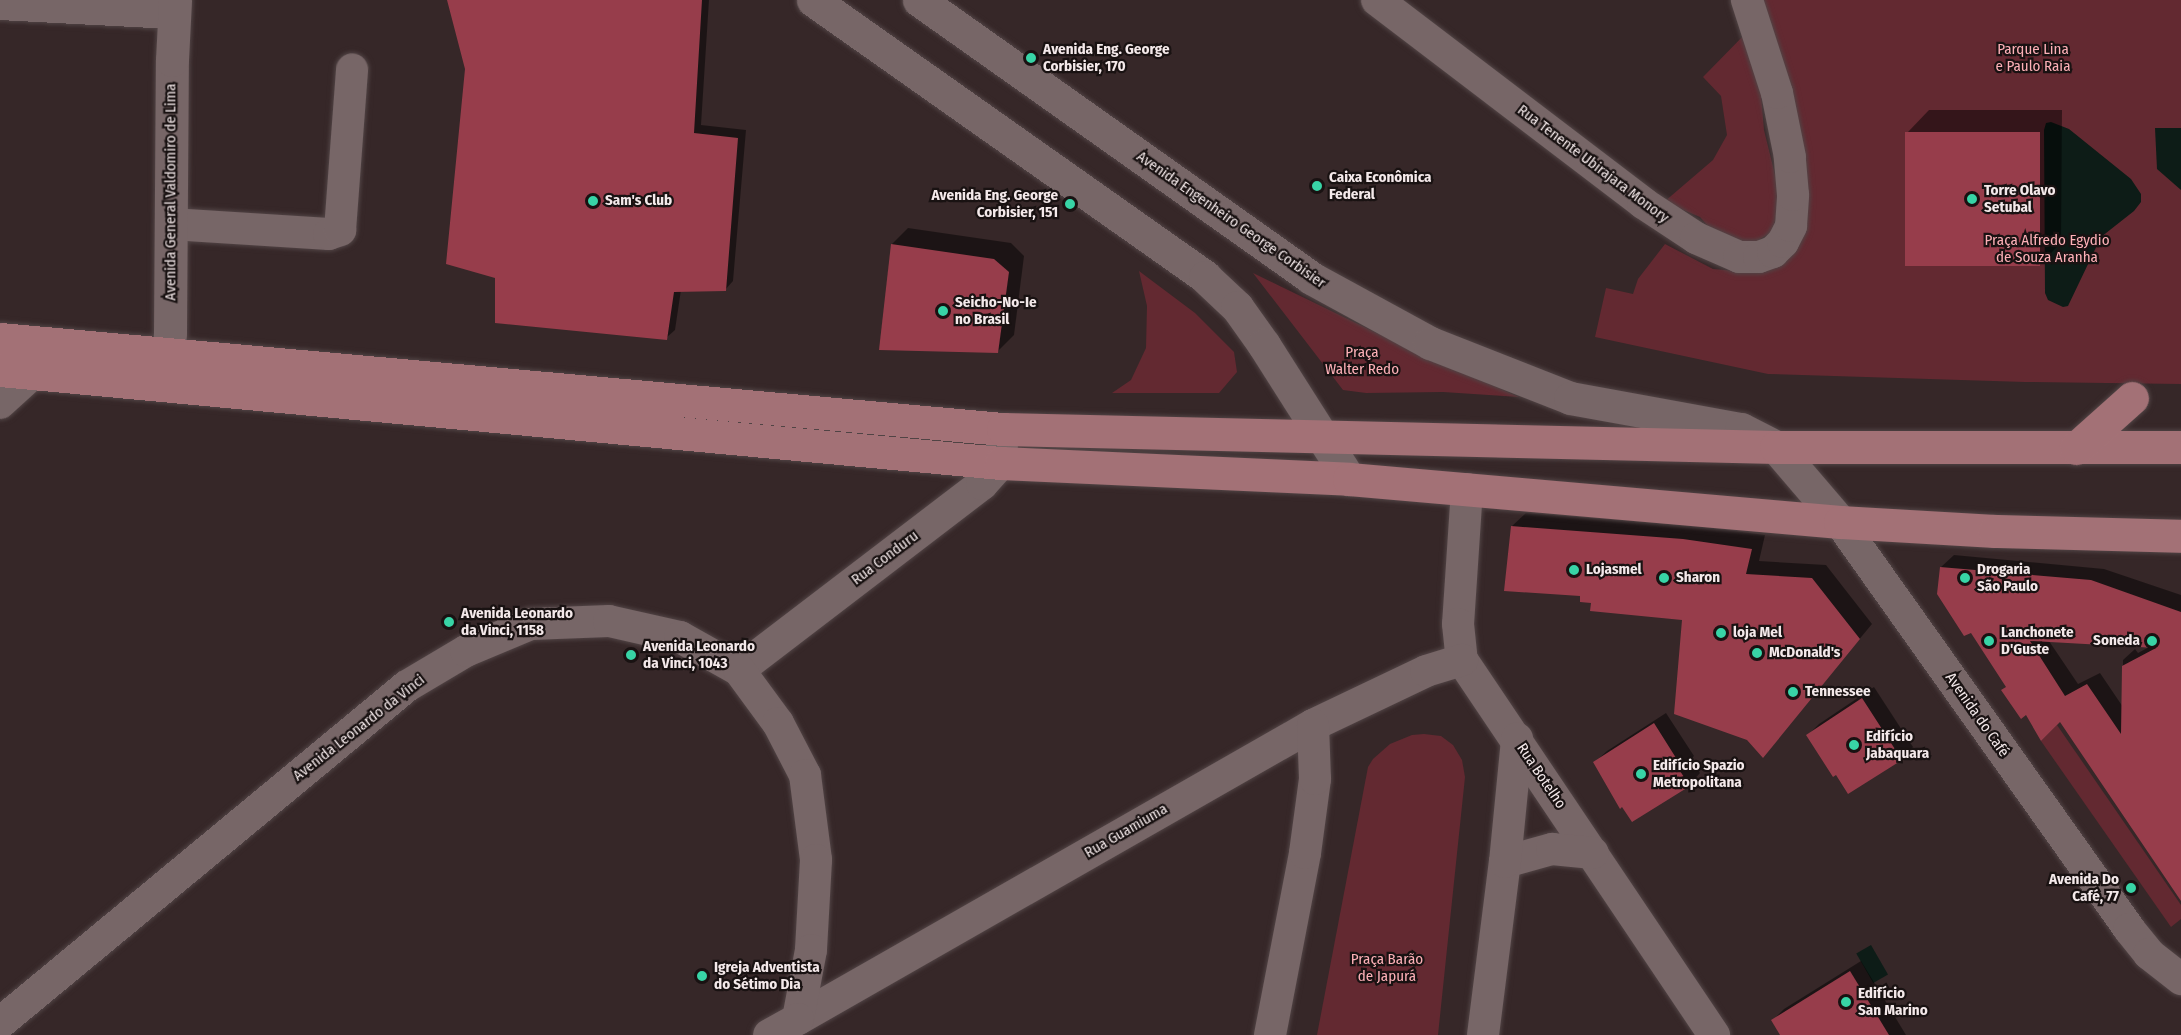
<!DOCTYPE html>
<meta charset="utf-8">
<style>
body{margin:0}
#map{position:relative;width:2181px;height:1035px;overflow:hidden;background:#362728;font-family:"Fira Sans Condensed",sans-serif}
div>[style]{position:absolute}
.green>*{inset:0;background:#632931}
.water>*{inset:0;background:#0d1c17;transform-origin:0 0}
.shadow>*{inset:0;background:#0007}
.building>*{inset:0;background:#973d4b;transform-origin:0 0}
.roads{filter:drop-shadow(0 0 2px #514445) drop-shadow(0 0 2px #514445)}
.minor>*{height:32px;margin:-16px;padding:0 16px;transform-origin:16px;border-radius:16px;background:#776667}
.tertiary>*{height:33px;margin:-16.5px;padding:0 16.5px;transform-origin:16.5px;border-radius:16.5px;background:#776667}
.secondary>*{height:33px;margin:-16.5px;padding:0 16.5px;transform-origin:16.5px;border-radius:16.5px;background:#776667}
.primary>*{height:33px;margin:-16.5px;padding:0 16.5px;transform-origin:16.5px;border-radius:16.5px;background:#a37176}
.dots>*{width:16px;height:16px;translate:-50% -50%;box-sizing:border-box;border:3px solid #191212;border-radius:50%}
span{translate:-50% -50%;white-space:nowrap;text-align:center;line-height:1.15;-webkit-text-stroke:4.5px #191212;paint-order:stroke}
.poi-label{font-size:15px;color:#f4e9ea;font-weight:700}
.left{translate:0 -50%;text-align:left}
.right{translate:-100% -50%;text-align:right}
.park-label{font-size:15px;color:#fdb0b7}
.street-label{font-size:15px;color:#f4e9ea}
</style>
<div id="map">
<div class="green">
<i style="clip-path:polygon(1758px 0,2181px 0,2181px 384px,2025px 382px,1768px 374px,1595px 337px,1606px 288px,1633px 294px,1638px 279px,1665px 244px,1713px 269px,1749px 272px,1802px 236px)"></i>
<i style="clip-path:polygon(1748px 31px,1759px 70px,1764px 130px,1780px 195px,1773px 231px,1754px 243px,1736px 241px,1714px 233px,1700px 217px,1664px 202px,1713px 160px,1727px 135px,1721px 96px,1703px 77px)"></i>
<i style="clip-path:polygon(1139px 271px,1195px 313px,1234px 352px,1237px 372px,1219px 393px,1112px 393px,1131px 380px,1146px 348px,1147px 306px)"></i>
<i style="clip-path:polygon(1253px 273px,1422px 355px,1519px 397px,1443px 392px,1366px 393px,1343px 390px)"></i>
<i style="clip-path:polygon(2057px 725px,2181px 905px,2181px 919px,2171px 927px,2041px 741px)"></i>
<i style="clip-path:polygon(1424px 734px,1441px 736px,1453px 745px,1462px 760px,1465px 777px,1438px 1035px,1317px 1035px,1368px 767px,1373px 759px,1390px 744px,1412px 735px)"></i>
</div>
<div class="water">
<i style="clip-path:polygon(2051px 122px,2069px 129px,2131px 179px,2141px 194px,2141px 202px,2134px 211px,2101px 237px,2068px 306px,2063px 307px,2048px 300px,2045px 293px,2044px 130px,2046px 123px)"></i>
<i style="clip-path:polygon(2155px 128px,2181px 128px,2181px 190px,2157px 169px)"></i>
<i style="left:1871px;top:945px;width:34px;height:17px;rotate:60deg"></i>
</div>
<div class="shadow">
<i style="clip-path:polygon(452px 0,709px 0,701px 125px,746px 130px,733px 281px,725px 290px,681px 290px,675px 330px,666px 338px,497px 276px,467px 69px)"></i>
<i style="clip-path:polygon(1929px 110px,2062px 110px,2061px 243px,2039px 265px,1907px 133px)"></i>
<i style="clip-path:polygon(908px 228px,1011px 243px,1024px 256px,1014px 335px,997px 352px,892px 244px)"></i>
<i style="clip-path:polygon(1526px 513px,1697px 526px,1765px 535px,1759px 561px,1826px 565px,1872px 624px,1763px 755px,1748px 739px,1683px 618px,1593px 601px,1582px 595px,1512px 526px)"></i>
<i style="clip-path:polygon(evenodd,1954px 555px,2104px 569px,2181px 595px,2181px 899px,2061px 720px,2026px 713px,2008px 686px,1941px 567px,1954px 555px,2049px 641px,2151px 646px,2138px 653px,2135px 649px,2123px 660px,2123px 707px,2100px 673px,2078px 684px,2049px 641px)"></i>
<i style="clip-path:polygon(1874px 687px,1913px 747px,1902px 759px,1849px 792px,1808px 735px,1819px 724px)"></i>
<i style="clip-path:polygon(1666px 713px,1694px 756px,1691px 759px,1700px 773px,1689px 785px,1595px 762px,1607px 751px)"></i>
<i style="clip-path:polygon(1861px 961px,1906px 1035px,1782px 1035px,1773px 1020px,1784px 1009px)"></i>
</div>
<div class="building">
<i style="clip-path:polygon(447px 0,702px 0,694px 133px,738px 138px,726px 291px,674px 292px,667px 340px,495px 323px,495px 278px,446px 264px,465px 69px)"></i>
<i style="left:1905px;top:132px;width:135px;height:134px"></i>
<i style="clip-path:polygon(891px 244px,994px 259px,1009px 272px,998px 353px,879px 350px)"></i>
<i style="clip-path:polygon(1511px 526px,1683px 539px,1752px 549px,1746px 574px,1812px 578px,1860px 639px,1763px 758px,1747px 740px,1674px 714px,1682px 620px,1590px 611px,1591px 603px,1580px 602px,1580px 596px,1504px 591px)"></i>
<i style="clip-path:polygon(evenodd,1940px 567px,2091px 580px,2181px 612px,2181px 901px,2060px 722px,2041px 741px,2026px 715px,2021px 719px,2001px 690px,2006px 687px,1971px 633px,1964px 636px,1937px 594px,1940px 567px,2030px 641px,2156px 648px,2122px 666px,2121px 734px,2087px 684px,2065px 696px,2030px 641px)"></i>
<i style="clip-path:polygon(1862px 698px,1902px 760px,1848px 794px,1836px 775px,1833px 777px,1806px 735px)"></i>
<i style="clip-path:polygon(1654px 723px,1683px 769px,1680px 771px,1690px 786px,1632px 822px,1622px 807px,1620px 809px,1593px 762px)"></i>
<i style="clip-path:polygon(1850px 971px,1889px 1035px,1780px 1035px,1771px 1020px)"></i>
</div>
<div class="roads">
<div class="minor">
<i style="left:1377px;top:0;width:335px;rotate:37.3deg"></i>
<i style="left:1643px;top:203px;width:64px;rotate:33.4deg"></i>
<i style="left:1696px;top:238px;width:47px;rotate:23.8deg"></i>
<i style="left:1739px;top:257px;width:20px"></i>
<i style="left:1759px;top:257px;width:15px;rotate:-20deg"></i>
<i style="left:1773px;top:252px;width:14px;rotate:-45deg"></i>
<i style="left:1783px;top:242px;width:18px;rotate:-63deg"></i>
<i style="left:1791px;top:226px;width:31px;rotate:-86deg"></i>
<i style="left:1793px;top:195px;width:38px;rotate:-95deg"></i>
<i style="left:1790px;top:157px;width:65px;rotate:-101.5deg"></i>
<i style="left:1777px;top:93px;width:98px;rotate:-107.9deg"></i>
<i style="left:0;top:4px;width:174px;rotate:3deg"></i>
<i style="left:171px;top:224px;width:158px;rotate:3.6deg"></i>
<i style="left:329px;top:234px;width:12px;rotate:-20deg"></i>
<i style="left:340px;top:230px;width:161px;rotate:-85.7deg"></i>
<i style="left:0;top:403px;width:45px;rotate:-42.3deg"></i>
<i style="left:1467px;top:489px;width:135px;rotate:93.8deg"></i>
<i style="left:1458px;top:624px;width:36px;rotate:84deg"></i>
<i style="left:1462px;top:660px;width:452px;rotate:56.1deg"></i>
<i style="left:1840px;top:522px;width:499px;rotate:54.6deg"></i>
<i style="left:2129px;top:929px;width:32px;rotate:51deg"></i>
<i style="left:2149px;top:954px;width:41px;rotate:38deg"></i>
<i style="left:739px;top:670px;width:306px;rotate:-37.4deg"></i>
<i style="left:982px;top:484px;width:28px;rotate:-48deg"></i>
<i style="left:1001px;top:463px;width:22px;rotate:-87deg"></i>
<i style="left:1505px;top:862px;width:49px;rotate:-15.5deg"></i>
<i style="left:1552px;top:849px;width:41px;rotate:5.6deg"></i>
<i style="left:798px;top:1019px;width:593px;rotate:-29.72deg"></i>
<i style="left:1313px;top:725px;width:125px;rotate:-25.5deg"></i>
<i style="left:1426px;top:671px;width:38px;rotate:-17deg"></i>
<i style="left:0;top:1023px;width:528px;rotate:-39.63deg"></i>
<i style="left:407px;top:686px;width:69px;rotate:-30.7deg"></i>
<i style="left:466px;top:651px;width:70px;rotate:-22.6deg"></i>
<i style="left:531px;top:624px;width:78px;rotate:-2.2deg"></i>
<i style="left:609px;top:621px;width:73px;rotate:12.7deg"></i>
<i style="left:680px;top:637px;width:68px;rotate:29.2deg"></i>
<i style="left:739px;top:670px;width:66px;rotate:53.7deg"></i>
<i style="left:778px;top:723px;width:59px;rotate:62.6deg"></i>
<i style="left:805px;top:775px;width:86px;rotate:82.6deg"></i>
<i style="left:816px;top:860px;width:90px;rotate:93.2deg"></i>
<i style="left:811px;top:950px;width:70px;rotate:100.7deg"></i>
<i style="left:798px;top:1019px;width:33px;rotate:151deg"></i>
<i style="left:1270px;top:1035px;width:185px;rotate:-79.1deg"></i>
<i style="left:1305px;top:853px;width:75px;rotate:-82.3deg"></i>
<i style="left:1315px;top:779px;width:54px;rotate:-92.1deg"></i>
<i style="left:1483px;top:1035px;width:174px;rotate:-82.8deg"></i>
<i style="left:1505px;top:862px;width:124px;rotate:-84.4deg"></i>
</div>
<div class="tertiary">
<i style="left:167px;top:383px;width:51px;rotate:-86.6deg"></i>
<i style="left:170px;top:332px;width:272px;rotate:-89.6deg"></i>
<i style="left:172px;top:60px;width:60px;rotate:-87.1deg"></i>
</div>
<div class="secondary">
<i style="left:813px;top:0;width:480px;rotate:35.2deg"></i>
<i style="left:1205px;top:277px;width:44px;rotate:43.2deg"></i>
<i style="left:1237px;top:307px;width:47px;rotate:54.6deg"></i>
<i style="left:1264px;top:345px;width:159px;rotate:57.6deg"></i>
<i style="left:919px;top:0;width:481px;rotate:35.3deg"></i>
<i style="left:1311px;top:278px;width:136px;rotate:28.6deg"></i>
<i style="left:1430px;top:343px;width:150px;rotate:21.4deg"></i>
<i style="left:1570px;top:398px;width:174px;rotate:10.3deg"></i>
<i style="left:1741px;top:429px;width:39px;rotate:27deg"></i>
<i style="left:1776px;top:447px;width:99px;rotate:49.5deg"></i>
</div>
<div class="primary">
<i style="left:0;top:339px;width:1007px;rotate:5.13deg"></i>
<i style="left:1003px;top:429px;width:773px;rotate:1.33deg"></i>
<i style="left:1776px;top:447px;width:405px"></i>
<i style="left:0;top:370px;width:1005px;rotate:5.31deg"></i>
<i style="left:1001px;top:463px;width:348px;rotate:2.6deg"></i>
<i style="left:1349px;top:479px;width:493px;rotate:5deg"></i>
<i style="left:1840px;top:522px;width:155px;rotate:3.3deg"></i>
<i style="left:1995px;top:531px;width:186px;rotate:1.5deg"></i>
<i style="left:2076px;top:448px;width:75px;rotate:-41.8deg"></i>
</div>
</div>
<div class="dots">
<i style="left:1031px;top:58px;background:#38d4a6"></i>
<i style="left:1317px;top:186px;background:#38d4a6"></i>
<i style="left:1972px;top:199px;background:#38d4a6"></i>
<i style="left:593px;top:201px;background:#38d4a6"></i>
<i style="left:1070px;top:204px;background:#38d4a6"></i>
<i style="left:943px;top:311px;background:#38d4a6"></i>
<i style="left:1574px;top:570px;background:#38d4a6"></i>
<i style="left:1664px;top:578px;background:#38d4a6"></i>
<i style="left:1965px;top:578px;background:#38d4a6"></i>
<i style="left:449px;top:622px;background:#38d4a6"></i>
<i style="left:1721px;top:633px;background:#38d4a6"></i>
<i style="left:1989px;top:641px;background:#38d4a6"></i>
<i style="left:2152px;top:641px;background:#38d4a6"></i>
<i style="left:1757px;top:653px;background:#38d4a6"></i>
<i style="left:631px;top:655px;background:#38d4a6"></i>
<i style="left:1793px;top:692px;background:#38d4a6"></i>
<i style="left:1854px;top:745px;background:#38d4a6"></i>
<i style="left:1641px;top:774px;background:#38d4a6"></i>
<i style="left:2131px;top:888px;background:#38d4a6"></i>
<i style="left:702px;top:976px;background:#38d4a6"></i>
<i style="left:1846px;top:1002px;background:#38d4a6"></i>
</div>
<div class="poi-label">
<span class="left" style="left:1043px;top:58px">Avenida Eng. George<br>Corbisier, 170</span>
<span class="left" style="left:1329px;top:186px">Caixa Econômica<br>Federal</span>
<span class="left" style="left:1984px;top:199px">Torre Olavo<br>Setubal</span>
<span class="right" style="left:1058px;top:204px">Avenida Eng. George<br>Corbisier, 151</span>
<span class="left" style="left:605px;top:201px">Sam's Club</span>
<span class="left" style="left:955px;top:311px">Seicho-No-Ie<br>no Brasil</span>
<span class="left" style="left:1977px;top:578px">Drogaria<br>São Paulo</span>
<span class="left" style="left:1586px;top:570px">Lojasmel</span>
<span class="left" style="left:1676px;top:578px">Sharon</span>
<span class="left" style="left:461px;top:622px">Avenida Leonardo<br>da Vinci, 1158</span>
<span class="left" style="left:2001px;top:641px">Lanchonete<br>D'Guste</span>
<span class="left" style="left:1733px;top:633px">loja Mel</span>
<span class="right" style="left:2140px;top:641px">Soneda</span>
<span class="left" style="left:643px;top:655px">Avenida Leonardo<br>da Vinci, 1043</span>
<span class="left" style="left:1769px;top:653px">McDonald's</span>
<span class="left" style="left:1805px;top:692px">Tennessee</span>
<span class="left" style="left:1866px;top:745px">Edifício<br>Jabaquara</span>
<span class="left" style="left:1653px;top:774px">Edifício Spazio<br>Metropolitana</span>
<span class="right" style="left:2119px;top:888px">Avenida Do<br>Café, 77</span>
<span class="left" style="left:714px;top:976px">Igreja Adventista<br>do Sétimo Dia</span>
<span class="left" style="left:1858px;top:1002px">Edifício<br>San Marino</span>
</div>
<div class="park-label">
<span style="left:2033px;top:58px">Parque Lina<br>e Paulo Raia</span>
<span style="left:2047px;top:249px">Praça Alfredo Egydio<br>de Souza Aranha</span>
<span style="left:1362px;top:361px">Praça<br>Walter Redo</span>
<span style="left:1387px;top:968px">Praça Barão<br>de Japurá</span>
</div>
<div class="street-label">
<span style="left:1593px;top:164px;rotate:37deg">Rua Tenente Ubirajara Monory</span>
<span style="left:171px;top:192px;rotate:-90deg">Avenida General Valdomiro de Lima</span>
<span style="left:1231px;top:220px;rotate:35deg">Avenida Engenheiro George Corbisier</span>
<span style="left:885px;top:558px;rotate:-37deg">Rua Conduru</span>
<span style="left:1977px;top:715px;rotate:55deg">Avenida do Café</span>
<span style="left:359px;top:728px;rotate:-38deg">Avenida Leonardo da Vinci</span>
<span style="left:1541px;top:776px;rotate:56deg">Rua Botelho</span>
<span style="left:1126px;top:831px;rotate:-30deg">Rua Guamiuma</span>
</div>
</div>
